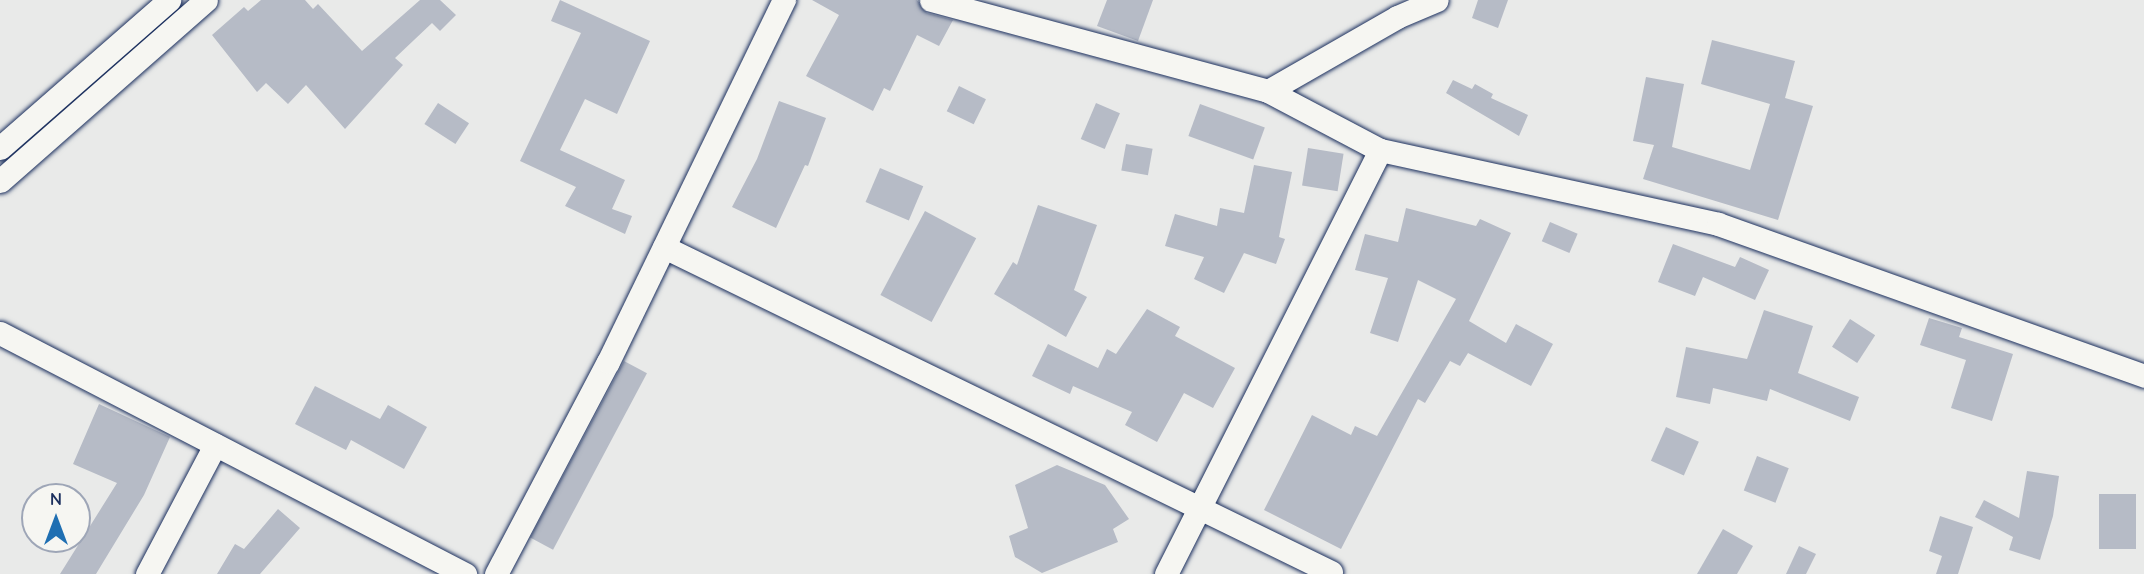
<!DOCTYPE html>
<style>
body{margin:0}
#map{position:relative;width:2144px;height:574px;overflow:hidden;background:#e9eae9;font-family:"Comic Neue",sans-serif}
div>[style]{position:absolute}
.building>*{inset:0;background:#b6bbc6;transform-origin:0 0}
.roads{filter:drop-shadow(0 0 2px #1b2f5e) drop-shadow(0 0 2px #1b2f5e)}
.minor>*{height:23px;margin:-11.5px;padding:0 11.5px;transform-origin:11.5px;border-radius:11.5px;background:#f6f6f2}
span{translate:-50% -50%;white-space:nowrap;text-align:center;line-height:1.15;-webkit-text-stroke:5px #f6f6f2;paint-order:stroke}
.north{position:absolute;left:21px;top:483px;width:70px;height:70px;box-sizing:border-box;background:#f6f6f2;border:2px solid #9ea6b7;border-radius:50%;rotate:0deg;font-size:19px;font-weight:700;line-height:28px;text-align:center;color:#1b2f5e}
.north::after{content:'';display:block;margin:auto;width:24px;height:32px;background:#1f6fb2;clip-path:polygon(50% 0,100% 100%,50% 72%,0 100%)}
</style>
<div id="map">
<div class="building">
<i style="clip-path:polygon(261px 0,305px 0,313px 9px,318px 4px,362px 51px,420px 0,440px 0,456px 15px,440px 31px,432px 23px,395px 58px,403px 65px,345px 129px,306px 85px,288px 104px,266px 83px,257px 92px,212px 35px,244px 7px,248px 11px)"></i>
<i style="clip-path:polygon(560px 0,650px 41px,617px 114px,585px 99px,560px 150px,625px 180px,612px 209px,632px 216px,625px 234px,565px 206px,576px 187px,520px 161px,581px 33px,551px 21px)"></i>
<i style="clip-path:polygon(812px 0,917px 0,927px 13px,953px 20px,939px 46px,917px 35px,890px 91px,884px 88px,873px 111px,806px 76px,839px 15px)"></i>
<i style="clip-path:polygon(1107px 0,1153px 0,1138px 41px,1097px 26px)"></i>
<i style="clip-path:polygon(1478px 0,1508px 0,1498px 28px,1472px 18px)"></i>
<i style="clip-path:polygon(1712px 40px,1795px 61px,1785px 98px,1813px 106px,1778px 220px,1643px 179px,1654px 145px,1633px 141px,1646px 77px,1684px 84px,1672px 147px,1750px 170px,1770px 104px,1701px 84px)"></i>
<i style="clip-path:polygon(1453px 80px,1472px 89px,1475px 84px,1493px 94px,1491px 98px,1528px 115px,1519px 136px,1446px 93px)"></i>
<i style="left:959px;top:86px;width:30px;height:28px;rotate:26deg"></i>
<i style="clip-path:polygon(779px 101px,826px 118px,808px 166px,805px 165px,776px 228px,732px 207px,757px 159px)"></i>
<i style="left:438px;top:103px;width:37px;height:25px;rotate:33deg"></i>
<i style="left:1096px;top:103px;width:26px;height:39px;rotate:23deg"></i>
<i style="left:1200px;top:104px;width:69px;height:34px;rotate:20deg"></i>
<i style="left:1126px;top:144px;width:27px;height:27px;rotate:10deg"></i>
<i style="left:1308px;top:148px;width:36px;height:38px;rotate:9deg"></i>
<i style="clip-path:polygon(1254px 165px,1292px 172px,1279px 237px,1285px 239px,1276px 264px,1244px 253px,1224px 293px,1194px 279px,1204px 257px,1165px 246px,1175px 214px,1217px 226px,1220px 208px,1244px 213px)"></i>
<i style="left:880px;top:168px;width:47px;height:37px;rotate:23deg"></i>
<i style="clip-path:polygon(1038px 205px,1097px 225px,1074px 290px,1087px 297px,1066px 337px,994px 294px,1013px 262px,1017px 265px)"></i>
<i style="clip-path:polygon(1406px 208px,1476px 226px,1480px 219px,1511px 233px,1469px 321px,1506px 343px,1516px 324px,1553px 344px,1531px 386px,1468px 353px,1460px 366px,1450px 361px,1425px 403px,1418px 399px,1341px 549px,1264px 510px,1312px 415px,1351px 435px,1355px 426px,1377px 436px,1456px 299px,1418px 280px,1398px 342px,1370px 333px,1388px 278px,1355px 270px,1365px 234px,1398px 242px)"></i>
<i style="left:925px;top:211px;width:58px;height:95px;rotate:28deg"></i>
<i style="left:1550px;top:222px;width:30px;height:21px;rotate:23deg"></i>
<i style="clip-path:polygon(1673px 244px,1735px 267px,1740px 257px,1769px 270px,1755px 300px,1703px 277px,1695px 296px,1658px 282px)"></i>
<i style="clip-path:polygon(1147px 309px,1180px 327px,1175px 336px,1235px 368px,1213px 408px,1184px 393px,1157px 442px,1125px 425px,1132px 412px,1073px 386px,1070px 394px,1032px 376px,1048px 344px,1098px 368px,1107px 349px,1116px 354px)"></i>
<i style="clip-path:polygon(1764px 310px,1813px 326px,1798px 373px,1859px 397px,1850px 421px,1770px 389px,1767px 401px,1713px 388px,1710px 404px,1676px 397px,1686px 347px,1747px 359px)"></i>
<i style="clip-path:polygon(1929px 318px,1962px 328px,1959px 337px,2013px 354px,1992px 421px,1951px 408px,1966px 360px,1920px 345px)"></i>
<i style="left:1850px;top:319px;width:30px;height:33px;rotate:33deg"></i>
<i style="left:624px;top:361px;width:26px;height:200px;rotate:28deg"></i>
<i style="clip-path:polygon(315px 386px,380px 419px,388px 405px,427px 427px,404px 469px,351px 440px,346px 450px,295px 424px)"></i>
<i style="clip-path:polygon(99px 404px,170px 437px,144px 495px,96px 574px,60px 574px,117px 483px,73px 464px)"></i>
<i style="left:1666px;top:427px;width:36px;height:37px;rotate:24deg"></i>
<i style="left:1757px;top:456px;width:34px;height:37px;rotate:21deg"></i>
<i style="clip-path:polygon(1057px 465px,1105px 485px,1129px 519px,1113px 529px,1118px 542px,1042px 573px,1015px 557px,1009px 536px,1028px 528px,1015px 485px)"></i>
<i style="clip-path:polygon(2027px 471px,2059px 476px,2053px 516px,2040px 560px,2009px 550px,2013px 537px,1975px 517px,1984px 500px,2019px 518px)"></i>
<i style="left:2099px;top:494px;width:37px;height:55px"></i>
<i style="clip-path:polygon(278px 509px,300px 528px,260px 574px,217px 574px,235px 544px,244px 549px)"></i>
<i style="clip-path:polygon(1940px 516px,1973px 527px,1958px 574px,1936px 574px,1942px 556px,1929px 551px)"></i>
<i style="clip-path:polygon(1723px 529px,1753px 546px,1737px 574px,1697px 574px)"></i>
<i style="clip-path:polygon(1799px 546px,1816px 554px,1806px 574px,1786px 574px)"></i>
</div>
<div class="roads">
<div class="minor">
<i style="left:931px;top:0;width:349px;rotate:15.1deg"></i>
<i style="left:1268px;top:91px;width:127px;rotate:27.8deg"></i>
<i style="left:1380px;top:150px;width:346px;rotate:12.3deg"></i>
<i style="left:1718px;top:224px;width:452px;rotate:19.6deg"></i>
<i style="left:1268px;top:91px;width:149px;rotate:-29.8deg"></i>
<i style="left:1397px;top:17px;width:43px;rotate:-23deg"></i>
<i style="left:0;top:148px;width:225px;rotate:-41.2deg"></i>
<i style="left:0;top:181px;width:274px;rotate:-41.3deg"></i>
<i style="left:664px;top:247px;width:742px;rotate:25.98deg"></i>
<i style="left:0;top:333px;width:524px;rotate:27.4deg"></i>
<i style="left:147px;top:574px;width:146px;rotate:-62.2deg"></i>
<i style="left:496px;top:574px;width:240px;rotate:-62.2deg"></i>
<i style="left:608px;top:362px;width:403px;rotate:-64.1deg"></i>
<i style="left:1166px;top:574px;width:475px;rotate:-63.2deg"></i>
</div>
</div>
<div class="north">N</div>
</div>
